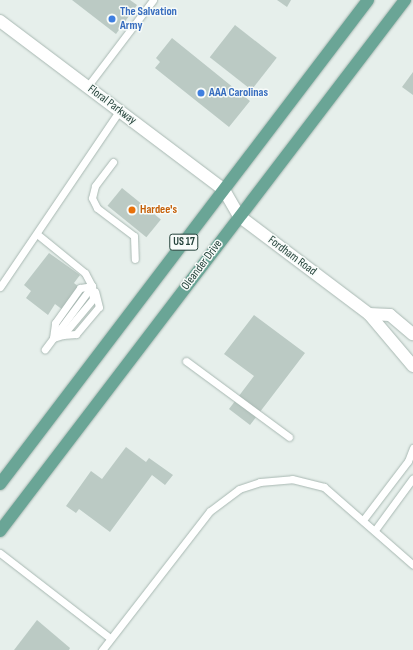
<!DOCTYPE html>
<style>
body{margin:0}
#map{position:relative;width:413px;height:650px;overflow:hidden;background:#e6efeb;font-family:"Sofia Sans Condensed",sans-serif}
div>[style]{position:absolute}
.building>*{inset:0;background:#bbcac4;transform-origin:0 0}
.roads{filter:drop-shadow(0 0 1px #a8b8b2) drop-shadow(0 0 1px #a8b8b2)}
.service>*{height:7px;margin:-3.5px;padding:0 3.5px;transform-origin:3.5px;border-radius:3.5px;background:#fff}
.minor>*{height:12px;margin:-6px;padding:0 6px;transform-origin:6px;border-radius:6px;background:#fff}
.primary>*{height:12px;margin:-6px;padding:0 6px;transform-origin:6px;border-radius:6px;background:#6aa596}
.dots>*{width:11px;height:11px;translate:-50% -50%;box-sizing:border-box;border:2px solid #f7fbf9;border-radius:50%}
span{translate:-50% -50%;white-space:nowrap;text-align:center;line-height:1.15;-webkit-text-stroke:3px #f7fbf9;paint-order:stroke}
.shield-label span{padding:1px 3px;background:#f7fbf9;border:1px solid;border-radius:3px;-webkit-text-stroke-width:0}
.shield-label{font-size:11px;color:#24423a;font-weight:700}
.shop-label{font-size:12px;color:#366cbe;font-weight:700}
.left{translate:0 -50%;text-align:left}
.street-label{font-size:12px;color:#24423a}
.food-label{font-size:12px;color:#c56008;font-weight:700}
</style>
<div id="map">
<div class="building">
<i style="clip-path:polygon(72px 0,130px 0,137px 5px,116px 34px)"></i>
<i style="clip-path:polygon(277px 0,291px 0,287px 7px)"></i>
<i style="left:235px;top:25px;width:53px;height:41px;rotate:38deg"></i>
<i style="clip-path:polygon(172px 38px,250px 101px,229px 127px,155px 68px,160px 62px,156px 58px)"></i>
<i style="clip-path:polygon(413px 72px,413px 95px,402px 87px)"></i>
<i style="left:122px;top:188px;width:50px;height:23px;rotate:39deg"></i>
<i style="clip-path:polygon(49px 253px,80px 275px,74px 283px,96px 301px,79px 322px,55px 304px,48px 315px,26px 298px,31px 291px,24px 285px)"></i>
<i style="clip-path:polygon(254px 315px,305px 353px,250px 425px,229px 409px,254px 376px,224px 354px)"></i>
<i style="clip-path:polygon(126px 447px,146px 462px,149px 458px,173px 475px,165px 485px,152px 475px,110px 532px,79px 509px,76px 513px,66px 506px,91px 471px,102px 479px)"></i>
<i style="clip-path:polygon(37px 620px,70px 648px,69px 650px,14px 650px)"></i>
</div>
<div class="roads">
<div class="service">
<i style="left:87px;top:87px;width:109px;rotate:-52.8deg"></i>
<i style="left:113px;top:162px;width:30px;rotate:127deg"></i>
<i style="left:95px;top:186px;width:12px;rotate:104deg"></i>
<i style="left:92px;top:198px;width:11px;rotate:63deg"></i>
<i style="left:97px;top:208px;width:46px;rotate:37.1deg"></i>
<i style="left:134px;top:236px;width:23px;rotate:88deg"></i>
<i style="left:37px;top:234px;width:62px;rotate:39.1deg"></i>
<i style="left:85px;top:273px;width:15px;rotate:62deg"></i>
<i style="left:92px;top:286px;width:79px;rotate:126.7deg"></i>
<i style="left:92px;top:286px;width:13px;rotate:86deg"></i>
<i style="left:93px;top:299px;width:47px;rotate:129.8deg"></i>
<i style="left:63px;top:335px;width:10px;rotate:163deg"></i>
<i style="left:53px;top:338px;width:15px;rotate:-82deg"></i>
<i style="left:55px;top:323px;width:43px;rotate:-54.5deg"></i>
<i style="left:80px;top:288px;width:12px;rotate:-9deg"></i>
<i style="left:0;top:287px;width:212px;rotate:-55.9deg"></i>
<i style="left:63px;top:335px;width:13px;rotate:-4deg"></i>
<i style="left:76px;top:334px;width:35px;rotate:-50deg"></i>
<i style="left:99px;top:307px;width:16px;rotate:-104deg"></i>
<i style="left:186px;top:361px;width:128px;rotate:36.4deg"></i>
<i style="left:363px;top:520px;width:74px;rotate:-52.7deg"></i>
<i style="left:408px;top:461px;width:14px;rotate:-69deg"></i>
<i style="left:375px;top:530px;width:64px;rotate:-53.8deg"></i>
<i style="left:0;top:553px;width:139px;rotate:37.7deg"></i>
<i style="left:102px;top:650px;width:176px;rotate:-52.2deg"></i>
<i style="left:210px;top:511px;width:36px;rotate:-37deg"></i>
<i style="left:239px;top:489px;width:22px;rotate:-18deg"></i>
<i style="left:260px;top:482px;width:32px;rotate:-5deg"></i>
<i style="left:292px;top:479px;width:33px;rotate:14deg"></i>
<i style="left:324px;top:487px;width:118px;rotate:41.2deg"></i>
</div>
<div class="minor">
<i style="left:0;top:21px;width:281px;rotate:37deg"></i>
<i style="left:224px;top:190px;width:30px;rotate:60deg"></i>
<i style="left:239px;top:216px;width:163px;rotate:37deg"></i>
<i style="left:369px;top:314px;width:68px;rotate:49.8deg"></i>
<i style="left:369px;top:314px;width:21px;rotate:3deg"></i>
<i style="left:390px;top:315px;width:30px;rotate:40deg"></i>
</div>
<div class="primary">
<i style="left:0;top:484px;width:608px;rotate:-52.75deg"></i>
<i style="left:0;top:531px;width:668px;rotate:-52.67deg"></i>
</div>
</div>
<div class="dots">
<i style="left:112px;top:19px;background:#3f7fe0"></i>
<i style="left:201px;top:93px;background:#3f7fe0"></i>
<i style="left:132px;top:210px;background:#e8710a"></i>
</div>
<div class="shield-label">
<span style="left:184px;top:242px">US 17</span>
</div>
<div class="shop-label">
<span class="left" style="left:120px;top:19px">The Salvation<br>Army</span>
<span class="left" style="left:209px;top:93px">AAA Carolinas</span>
</div>
<div class="street-label">
<span style="left:112px;top:105px;rotate:37deg">Floral Parkway</span>
<span style="left:292px;top:256px;rotate:37deg">Fordham Road</span>
<span style="left:202px;top:265px;rotate:-53deg">Oleander Drive</span>
</div>
<div class="food-label">
<span class="left" style="left:140px;top:210px">Hardee's</span>
</div>
</div>
